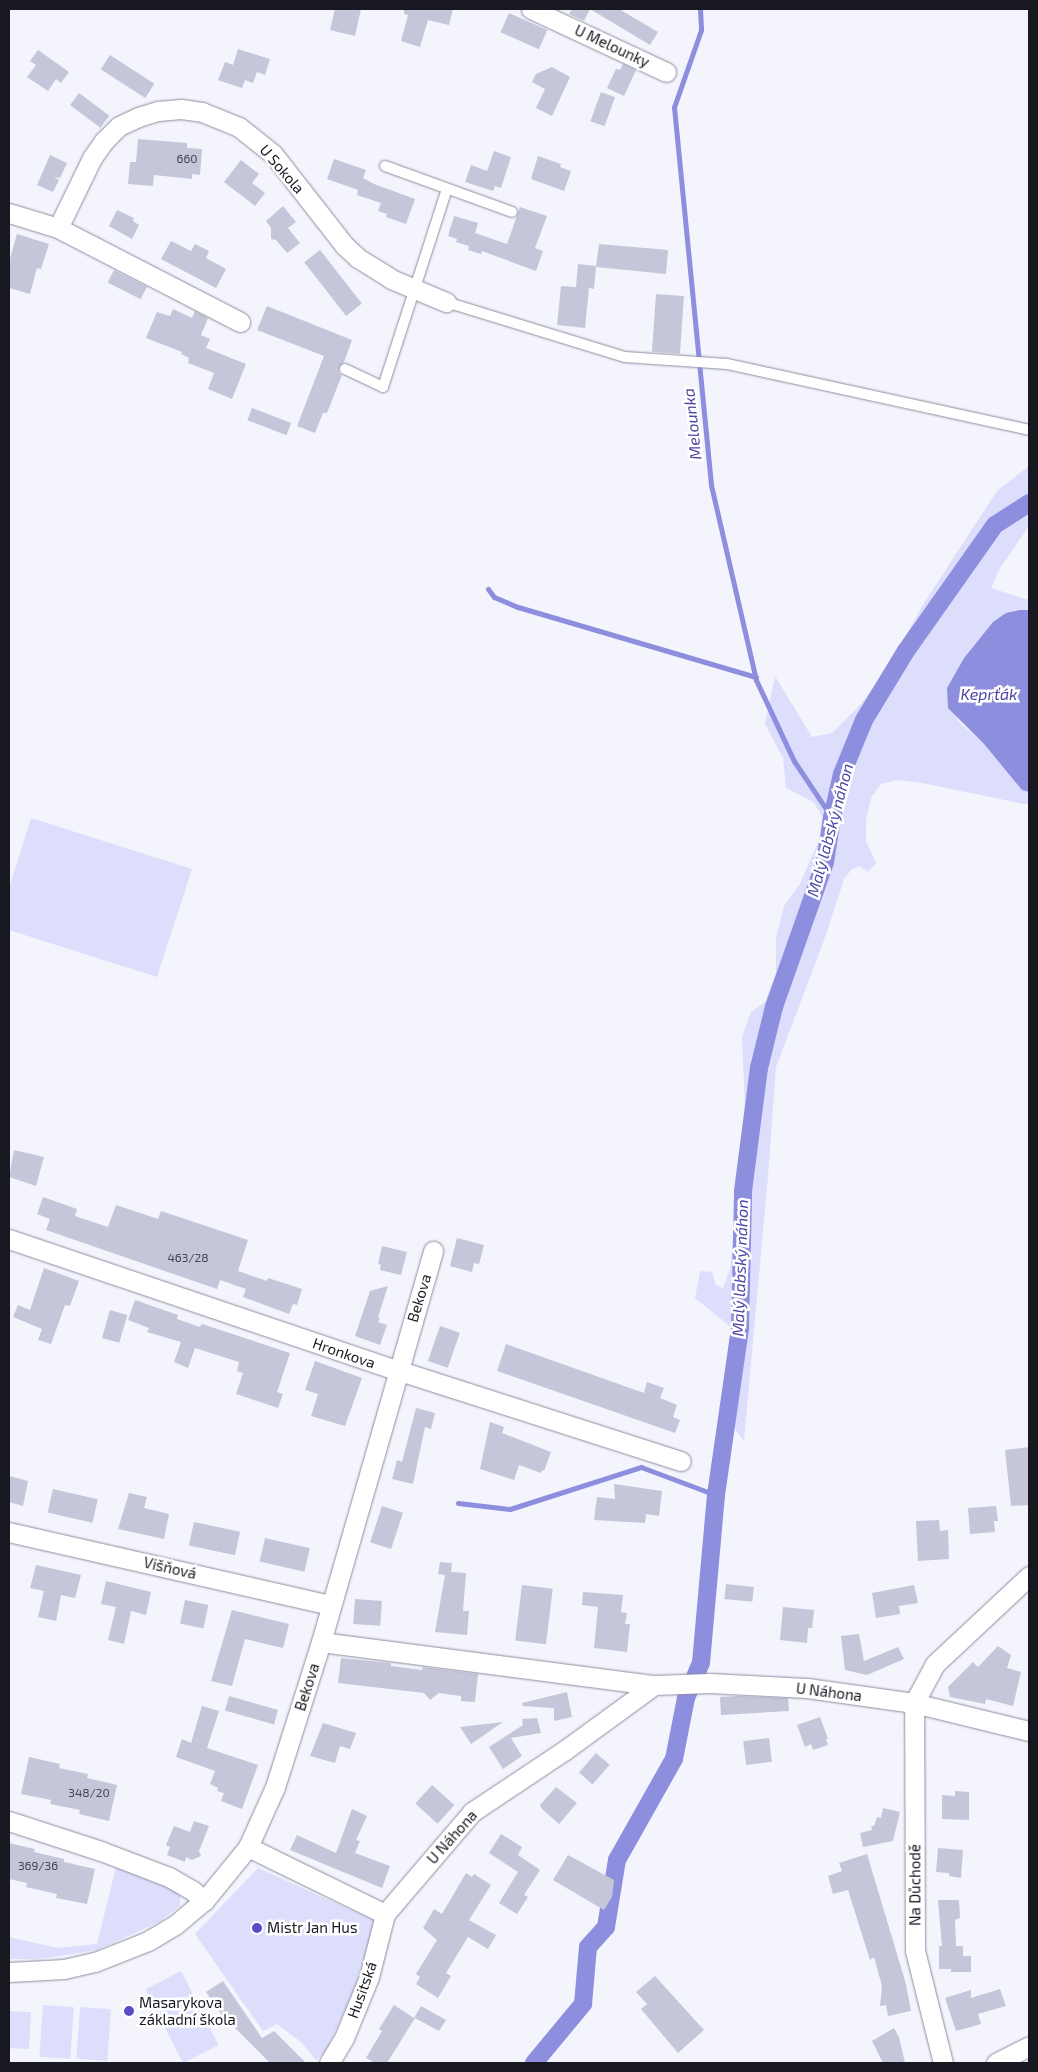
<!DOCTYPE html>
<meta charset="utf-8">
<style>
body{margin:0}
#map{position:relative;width:1038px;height:2072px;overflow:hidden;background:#f3f4fc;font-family:"Exo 2",sans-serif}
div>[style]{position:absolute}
.green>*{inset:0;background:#dcdefc;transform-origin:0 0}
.water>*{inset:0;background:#8e8edf}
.stream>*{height:5px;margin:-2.5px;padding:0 2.5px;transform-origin:2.5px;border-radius:2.5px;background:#8e8edf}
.canal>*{height:18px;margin:-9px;padding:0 9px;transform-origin:9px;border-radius:9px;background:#8e8edf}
.building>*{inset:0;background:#c5c6da;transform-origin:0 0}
.roads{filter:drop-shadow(0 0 1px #8c8da0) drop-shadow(0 0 1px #8c8da0)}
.lane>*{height:10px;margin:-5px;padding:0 5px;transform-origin:5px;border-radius:5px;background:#fff}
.street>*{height:19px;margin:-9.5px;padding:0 9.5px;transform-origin:9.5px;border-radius:9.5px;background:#fff}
.dots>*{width:14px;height:14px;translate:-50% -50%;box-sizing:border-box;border:2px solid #fff;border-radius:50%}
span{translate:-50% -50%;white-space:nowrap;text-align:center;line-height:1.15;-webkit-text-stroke:5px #fff;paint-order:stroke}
.number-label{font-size:12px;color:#43444e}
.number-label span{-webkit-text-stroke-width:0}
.street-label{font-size:15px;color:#181920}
.poi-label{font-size:15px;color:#181920}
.left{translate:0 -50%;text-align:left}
.water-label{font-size:16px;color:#4e45a4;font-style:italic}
.frame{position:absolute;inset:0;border:10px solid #181920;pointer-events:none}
</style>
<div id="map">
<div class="green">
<i style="clip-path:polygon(1029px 466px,1029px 526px,1000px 568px,991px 588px,1029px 600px,1029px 610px,1020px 610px,993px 622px,964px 658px,947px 688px,958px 721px,984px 744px,1022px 790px,1029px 792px,1029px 805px,922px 783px,897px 780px,881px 784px,871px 798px,866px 820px,866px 841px,876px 863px,868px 872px,860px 866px,852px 869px,844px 879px,826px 935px,776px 1067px,768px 1176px,744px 1441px,721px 1410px,732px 1328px,695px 1298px,700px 1271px,712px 1272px,716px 1285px,723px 1288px,730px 1269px,745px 1106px,742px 1037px,751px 1012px,765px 1002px,776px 973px,776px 938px,784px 906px,800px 884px,821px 835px,822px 816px,813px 802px,786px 788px,783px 758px,765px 724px,775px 676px,812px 737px,832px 733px,860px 705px,887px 669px,924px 603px,997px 491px)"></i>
<i style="clip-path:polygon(31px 818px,192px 869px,157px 977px,9px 930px,9px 888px)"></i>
<i style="clip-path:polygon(117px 1863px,180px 1892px,180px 1906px,159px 1922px,97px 1950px,40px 1959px,9px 1959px,9px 1937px,58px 1948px,97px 1944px)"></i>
<i style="clip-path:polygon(258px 1868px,375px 1921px,353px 1994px,325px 2052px,316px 2060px,301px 2042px,277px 2024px,263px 2031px,195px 1934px)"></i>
<i style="left:181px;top:1971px;width:83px;height:40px;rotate:63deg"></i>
<i style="left:43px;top:2005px;width:31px;height:52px;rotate:4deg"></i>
<i style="left:80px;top:2007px;width:31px;height:52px;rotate:4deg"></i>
<i style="left:9px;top:2011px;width:22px;height:37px;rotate:3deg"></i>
</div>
<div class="water">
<i style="clip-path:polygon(1020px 610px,1029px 610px,1029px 792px,1022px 790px,984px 744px,948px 708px,947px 688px,964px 658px,993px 622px,1006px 613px)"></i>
</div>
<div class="stream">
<i style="left:700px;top:9px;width:21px;rotate:87deg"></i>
<i style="left:701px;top:30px;width:82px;rotate:109.3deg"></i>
<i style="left:674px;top:107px;width:380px;rotate:84.4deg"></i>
<i style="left:711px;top:485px;width:200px;rotate:77deg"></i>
<i style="left:756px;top:680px;width:89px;rotate:64.9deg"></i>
<i style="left:794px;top:761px;width:69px;rotate:56.3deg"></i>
<i style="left:488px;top:589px;width:10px;rotate:53deg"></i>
<i style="left:494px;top:597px;width:26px;rotate:23deg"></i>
<i style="left:518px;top:607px;width:248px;rotate:16.4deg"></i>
<i style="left:458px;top:1503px;width:52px;rotate:6.6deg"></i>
<i style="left:510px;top:1509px;width:138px;rotate:-17.8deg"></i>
<i style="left:641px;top:1467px;width:80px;rotate:20.5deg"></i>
</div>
<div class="canal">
<i style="left:534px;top:2063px;width:77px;rotate:-50.3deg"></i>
<i style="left:583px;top:2004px;width:57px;rotate:-85deg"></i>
<i style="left:588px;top:1947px;width:27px;rotate:-48deg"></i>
<i style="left:606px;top:1927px;width:68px;rotate:-80.7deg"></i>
<i style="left:617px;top:1860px;width:116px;rotate:-60.6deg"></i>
<i style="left:674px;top:1759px;width:62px;rotate:-78.9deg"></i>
<i style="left:686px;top:1698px;width:38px;rotate:-67deg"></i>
<i style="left:701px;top:1663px;width:169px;rotate:-84.9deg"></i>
<i style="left:716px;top:1495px;width:169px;rotate:-81.8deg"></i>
<i style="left:740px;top:1328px;width:137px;rotate:-88.7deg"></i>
<i style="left:743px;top:1191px;width:124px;rotate:-82.6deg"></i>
<i style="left:759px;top:1068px;width:63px;rotate:-76.2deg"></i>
<i style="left:774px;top:1007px;width:154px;rotate:-70.6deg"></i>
<i style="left:825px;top:862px;width:45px;rotate:-81deg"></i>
<i style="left:832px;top:818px;width:45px;rotate:-77.2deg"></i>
<i style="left:842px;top:774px;width:58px;rotate:-67.8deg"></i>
<i style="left:864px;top:720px;width:81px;rotate:-58.7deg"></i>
<i style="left:906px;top:651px;width:154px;rotate:-54.8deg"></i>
<i style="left:995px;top:525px;width:40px;rotate:-32.9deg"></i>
</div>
<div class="building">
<i style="clip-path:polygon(335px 9px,361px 9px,355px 36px,330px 30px)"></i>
<i style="clip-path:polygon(404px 9px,453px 9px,449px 25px,428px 20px,420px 47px,401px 41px,408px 15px,404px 14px)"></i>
<i style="clip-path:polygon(572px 9px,619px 9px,658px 32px,650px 45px,590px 9px,584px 21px,569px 14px)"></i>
<i style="left:509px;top:13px;width:42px;height:21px;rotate:24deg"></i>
<i style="clip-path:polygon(238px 49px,270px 59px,265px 75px,257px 72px,253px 83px,245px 80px,242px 88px,218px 80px,225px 62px,233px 65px)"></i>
<i style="clip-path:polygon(38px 50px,69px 72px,61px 83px,56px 79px,48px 91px,27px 77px,36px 65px,30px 61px)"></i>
<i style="left:110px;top:55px;width:53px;height:17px;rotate:33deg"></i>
<i style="clip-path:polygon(623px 64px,636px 70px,624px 96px,607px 88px,616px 69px,620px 70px)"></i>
<i style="clip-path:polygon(552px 67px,570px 77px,552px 116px,536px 108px,545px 89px,532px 82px,536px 74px)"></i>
<i style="left:601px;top:92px;width:15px;height:31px;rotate:20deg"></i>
<i style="left:79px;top:93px;width:38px;height:15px;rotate:37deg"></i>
<i style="clip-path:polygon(138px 139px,187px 143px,187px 148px,202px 149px,200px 175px,192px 174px,192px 179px,154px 175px,153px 186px,128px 184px,130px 162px,136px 162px)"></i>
<i style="clip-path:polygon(494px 151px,511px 157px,501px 188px,495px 186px,493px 191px,465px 182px,471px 165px,487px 171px)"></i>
<i style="clip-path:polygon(50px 155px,67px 163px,60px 178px,54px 177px,59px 180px,53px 192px,37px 185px)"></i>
<i style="clip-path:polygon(538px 156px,561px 164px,560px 167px,571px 171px,564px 191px,531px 179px)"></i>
<i style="clip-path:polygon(334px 159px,366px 170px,363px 178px,374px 184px,415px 199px,406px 224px,386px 217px,387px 214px,378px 211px,381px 203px,357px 195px,358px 190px,327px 179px)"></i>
<i style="clip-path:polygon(241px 160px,259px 174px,252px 183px,265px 193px,255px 206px,224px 182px)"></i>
<i style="clip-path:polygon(283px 206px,296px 222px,288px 228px,300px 243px,287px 253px,276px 240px,271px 239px,271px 228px,266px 221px)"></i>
<i style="clip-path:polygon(520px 207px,547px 216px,535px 248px,543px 251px,536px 271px,482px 251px,481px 254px,468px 250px,469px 246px,456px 242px,457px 239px,448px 236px,454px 216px,478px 223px,475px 233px,507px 244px)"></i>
<i style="clip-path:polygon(117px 210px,134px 218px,133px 221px,139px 225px,132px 239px,109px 226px)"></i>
<i style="clip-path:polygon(17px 234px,49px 244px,41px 269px,37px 268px,30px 294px,9px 288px,9px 262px)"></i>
<i style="clip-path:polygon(171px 241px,191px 251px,195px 244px,209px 251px,206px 258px,226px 269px,216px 288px,161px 259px)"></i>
<i style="clip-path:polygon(599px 244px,668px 250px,666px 274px,596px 267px,594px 289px,589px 288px,585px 328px,557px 325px,561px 286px,576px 287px,578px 264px,596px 266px)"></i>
<i style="left:320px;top:250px;width:68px;height:20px;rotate:52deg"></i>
<i style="left:114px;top:270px;width:37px;height:14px;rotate:27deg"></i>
<i style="left:656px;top:294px;width:28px;height:58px;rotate:4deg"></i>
<i style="clip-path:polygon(267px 306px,352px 340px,344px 362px,339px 367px,339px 373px,342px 375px,327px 413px,323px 413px,315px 433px,297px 426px,324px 356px,257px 330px)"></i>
<i style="clip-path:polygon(173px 309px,192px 318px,195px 311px,208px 318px,201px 335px,210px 339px,206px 348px,246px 364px,232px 399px,208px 389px,214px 373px,188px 363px,189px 358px,181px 354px,182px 352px,146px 338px,157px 312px,170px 316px)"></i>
<i style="left:252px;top:408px;width:42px;height:13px;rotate:21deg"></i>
<i style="clip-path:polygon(14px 1150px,44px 1157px,36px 1186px,9px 1177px)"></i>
<i style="clip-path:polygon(43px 1197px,77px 1209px,75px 1216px,108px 1227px,116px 1205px,158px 1219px,161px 1211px,248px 1240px,238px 1271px,267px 1281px,268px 1278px,302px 1289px,297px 1305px,293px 1304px,289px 1314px,243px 1297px,246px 1289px,220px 1280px,217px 1289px,46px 1230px,50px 1219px,37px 1214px)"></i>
<i style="clip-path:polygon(457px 1238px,484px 1245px,479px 1264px,474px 1263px,472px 1272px,450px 1266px)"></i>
<i style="clip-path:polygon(382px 1246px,407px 1252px,401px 1275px,380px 1270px,381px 1265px,378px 1264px)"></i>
<i style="clip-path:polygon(44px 1268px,79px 1281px,70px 1306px,65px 1305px,51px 1344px,38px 1340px,42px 1329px,13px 1317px,18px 1305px,30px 1310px)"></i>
<i style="clip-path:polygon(388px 1286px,378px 1317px,380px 1318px,378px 1322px,387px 1325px,380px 1345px,355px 1336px,370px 1291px)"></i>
<i style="clip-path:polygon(135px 1300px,178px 1315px,177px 1319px,200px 1327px,202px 1324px,290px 1353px,277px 1392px,283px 1394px,278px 1408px,236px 1394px,243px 1373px,237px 1371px,239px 1362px,195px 1348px,188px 1368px,174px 1362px,181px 1342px,147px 1332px,149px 1328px,128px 1320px)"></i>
<i style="left:110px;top:1310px;width:18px;height:29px;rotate:16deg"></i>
<i style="left:440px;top:1326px;width:21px;height:37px;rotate:19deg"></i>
<i style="clip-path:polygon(506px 1344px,644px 1393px,647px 1382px,664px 1388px,660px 1398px,677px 1405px,673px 1417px,680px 1420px,675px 1433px,497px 1371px)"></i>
<i style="clip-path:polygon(315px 1361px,362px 1378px,345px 1426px,311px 1416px,318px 1394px,305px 1390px)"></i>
<i style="clip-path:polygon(416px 1408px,435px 1413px,431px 1429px,425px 1427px,413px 1484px,392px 1479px,397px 1460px,402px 1462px)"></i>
<i style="clip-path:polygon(490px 1422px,504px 1427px,502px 1433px,551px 1452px,544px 1471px,542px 1470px,541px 1473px,519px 1465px,514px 1480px,480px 1469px)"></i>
<i style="clip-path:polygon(1029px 1447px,1029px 1505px,1011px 1506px,1005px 1450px)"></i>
<i style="clip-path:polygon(9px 1476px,28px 1481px,23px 1506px,9px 1502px)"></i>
<i style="clip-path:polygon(614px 1484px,662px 1491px,659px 1516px,646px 1514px,645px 1523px,594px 1520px,597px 1497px,615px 1499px)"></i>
<i style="left:53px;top:1489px;width:46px;height:24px;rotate:13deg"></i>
<i style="clip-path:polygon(129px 1493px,147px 1497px,144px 1508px,169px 1514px,164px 1539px,118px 1529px)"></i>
<i style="left:382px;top:1506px;width:22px;height:38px;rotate:18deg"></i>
<i style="clip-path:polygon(996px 1506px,998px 1521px,994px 1521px,995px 1532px,970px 1534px,968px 1508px)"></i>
<i style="clip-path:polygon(939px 1520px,940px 1531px,948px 1530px,949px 1559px,918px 1561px,916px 1521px)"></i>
<i style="left:194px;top:1522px;width:47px;height:24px;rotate:12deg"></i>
<i style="left:265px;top:1538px;width:46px;height:24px;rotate:13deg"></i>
<i style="clip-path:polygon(440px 1562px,452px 1563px,451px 1572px,466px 1573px,463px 1611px,469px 1611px,467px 1635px,435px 1632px,445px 1575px,438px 1574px)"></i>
<i style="clip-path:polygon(36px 1565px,81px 1575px,75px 1598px,61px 1595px,56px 1621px,38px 1617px,44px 1591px,30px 1588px)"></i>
<i style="clip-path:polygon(106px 1581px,151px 1592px,146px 1615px,131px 1611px,124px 1644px,108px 1640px,116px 1607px,101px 1604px)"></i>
<i style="left:726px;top:1584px;width:28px;height:15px;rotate:6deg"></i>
<i style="left:522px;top:1585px;width:31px;height:56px;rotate:7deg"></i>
<i style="clip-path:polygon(914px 1585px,918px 1603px,899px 1606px,900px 1614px,876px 1618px,872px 1593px)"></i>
<i style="clip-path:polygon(583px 1592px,623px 1595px,621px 1612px,627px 1613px,625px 1624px,630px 1624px,627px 1652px,594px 1648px,598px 1607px,582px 1605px)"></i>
<i style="left:355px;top:1599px;width:27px;height:25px;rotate:4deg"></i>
<i style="left:185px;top:1600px;width:24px;height:24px;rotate:12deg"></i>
<i style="clip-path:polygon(783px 1607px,814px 1610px,812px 1628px,808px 1628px,807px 1643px,780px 1640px)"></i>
<i style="clip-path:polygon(232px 1610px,289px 1624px,283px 1648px,245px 1639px,232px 1686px,211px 1681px)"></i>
<i style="clip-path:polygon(859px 1634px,864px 1661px,898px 1647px,904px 1659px,867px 1675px,845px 1670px,841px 1636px)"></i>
<i style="clip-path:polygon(998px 1646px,1011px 1655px,1007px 1668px,1021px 1672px,1013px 1706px,986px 1699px,985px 1704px,950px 1697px,948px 1687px,973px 1662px,978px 1667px)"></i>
<i style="clip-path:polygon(341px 1658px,391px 1663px,391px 1666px,422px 1670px,423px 1667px,478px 1674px,475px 1702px,461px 1701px,461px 1696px,439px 1693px,430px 1700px,424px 1693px,338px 1683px)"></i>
<i style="clip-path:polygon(567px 1692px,572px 1717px,554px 1721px,554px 1708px,523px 1706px,522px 1703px)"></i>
<i style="left:229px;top:1696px;width:51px;height:15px;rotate:16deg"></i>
<i style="clip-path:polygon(739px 1696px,788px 1698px,789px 1711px,721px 1715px,720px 1697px)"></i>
<i style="clip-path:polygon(202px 1706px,219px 1711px,207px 1748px,258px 1765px,242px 1809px,221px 1801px,224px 1793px,217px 1791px,218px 1788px,210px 1784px,215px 1771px,176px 1757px,182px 1739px,191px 1743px)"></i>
<i style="clip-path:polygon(820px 1717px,828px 1739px,826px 1739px,828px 1745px,813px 1750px,811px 1744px,805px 1747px,797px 1725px)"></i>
<i style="clip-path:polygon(537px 1718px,541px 1733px,511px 1738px,522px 1756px,503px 1769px,489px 1747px,523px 1725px,522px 1719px)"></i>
<i style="clip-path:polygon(503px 1722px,471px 1744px,460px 1727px)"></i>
<i style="clip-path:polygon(323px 1723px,356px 1733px,350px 1749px,340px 1746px,335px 1763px,310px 1756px)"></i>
<i style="left:769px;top:1738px;width:24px;height:26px;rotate:83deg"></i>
<i style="left:596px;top:1753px;width:18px;height:26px;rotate:41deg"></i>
<i style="clip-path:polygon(29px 1757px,60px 1764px,59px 1768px,88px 1774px,87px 1778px,117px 1785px,109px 1821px,79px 1814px,80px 1810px,50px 1804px,51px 1800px,21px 1794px)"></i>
<i style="left:432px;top:1785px;width:30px;height:25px;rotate:42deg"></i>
<i style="clip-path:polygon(556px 1787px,577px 1803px,559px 1824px,541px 1808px,540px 1805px)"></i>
<i style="clip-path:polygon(955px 1791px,969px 1792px,969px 1820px,942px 1819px,942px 1795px,955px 1796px)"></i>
<i style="clip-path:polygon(883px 1808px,900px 1812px,893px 1841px,863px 1847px,860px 1833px,872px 1830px,871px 1826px,874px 1826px,877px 1817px,881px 1818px)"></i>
<i style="clip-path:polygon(352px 1809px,367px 1816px,356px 1840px,360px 1841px,355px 1853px,390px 1866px,382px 1888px,290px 1850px,297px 1835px,336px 1853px)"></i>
<i style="clip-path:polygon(194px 1821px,209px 1826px,199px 1851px,201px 1856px,192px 1860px,186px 1857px,185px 1862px,167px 1855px,170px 1847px,166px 1845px,174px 1826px,190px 1832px)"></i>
<i style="clip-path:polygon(501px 1834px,522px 1847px,518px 1855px,540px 1870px,524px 1895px,528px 1897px,517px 1914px,499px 1903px,518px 1872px,489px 1853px)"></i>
<i style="clip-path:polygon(9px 1843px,35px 1849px,34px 1852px,64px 1859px,64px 1862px,95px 1869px,87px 1904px,56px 1898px,57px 1894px,26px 1887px,27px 1883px,9px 1879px)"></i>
<i style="clip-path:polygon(938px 1848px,963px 1850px,961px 1878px,949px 1876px,949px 1873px,936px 1872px)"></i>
<i style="clip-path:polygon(867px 1854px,906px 1984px,911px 2011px,888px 2016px,886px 2005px,880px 2006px,882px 1986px,874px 1957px,870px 1960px,848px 1890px,833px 1894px,828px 1876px,842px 1871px,839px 1863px)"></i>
<i style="clip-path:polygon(568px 1855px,614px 1880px,612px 1897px,604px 1910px,553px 1880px)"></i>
<i style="clip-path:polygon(466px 1873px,472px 1877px,474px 1874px,491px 1885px,469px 1920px,496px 1935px,488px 1949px,468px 1937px,446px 1973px,451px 1976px,438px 1998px,416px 1984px,420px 1977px,416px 1974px,437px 1940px,423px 1928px,434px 1909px,442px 1914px)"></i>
<i style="clip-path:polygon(938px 1900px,959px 1900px,960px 1918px,955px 1920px,956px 1946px,963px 1946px,963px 1956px,971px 1956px,971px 1972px,951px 1972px,951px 1969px,939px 1969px,939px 1946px,942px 1946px)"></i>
<i style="clip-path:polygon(655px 1976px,704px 2030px,678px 2053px,641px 2009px,647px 2004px,636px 1992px)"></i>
<i style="clip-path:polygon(223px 1981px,262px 2038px,274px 2031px,306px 2063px,270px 2063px,221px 2014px,206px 1992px)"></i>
<i style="clip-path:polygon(1000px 1989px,1006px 2006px,978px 2014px,981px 2024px,956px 2031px,945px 1998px,971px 1990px,971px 1998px)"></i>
<i style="clip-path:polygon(394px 2005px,414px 2018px,421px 2006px,446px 2020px,439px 2031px,415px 2018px,387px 2063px,375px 2063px,366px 2058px,382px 2031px,379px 2029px)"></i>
<i style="clip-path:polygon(894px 2028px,899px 2037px,905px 2063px,883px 2063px,872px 2041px)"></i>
</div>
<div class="roads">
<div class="lane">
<i style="left:385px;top:166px;width:135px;rotate:19.9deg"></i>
<i style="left:446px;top:302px;width:187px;rotate:17.1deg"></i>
<i style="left:625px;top:357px;width:102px;rotate:3.9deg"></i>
<i style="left:727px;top:364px;width:309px;rotate:12.3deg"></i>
<i style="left:345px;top:369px;width:42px;rotate:25.3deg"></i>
<i style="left:383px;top:387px;width:208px;rotate:-72.1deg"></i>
</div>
<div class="street">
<i style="left:531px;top:9px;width:149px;rotate:25deg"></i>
<i style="left:9px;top:213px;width:51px;rotate:17deg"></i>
<i style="left:58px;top:228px;width:205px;rotate:27.3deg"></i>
<i style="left:58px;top:228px;width:78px;rotate:-64.1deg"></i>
<i style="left:92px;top:158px;width:21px;rotate:-55deg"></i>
<i style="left:104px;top:141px;width:21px;rotate:-45deg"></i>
<i style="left:119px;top:126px;width:21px;rotate:-25deg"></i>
<i style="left:138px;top:117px;width:21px;rotate:-17deg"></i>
<i style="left:158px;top:111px;width:23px;rotate:-5deg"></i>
<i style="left:181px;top:109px;width:21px;rotate:8deg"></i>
<i style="left:202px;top:112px;width:40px;rotate:22deg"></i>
<i style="left:239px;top:127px;width:43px;rotate:38.5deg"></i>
<i style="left:273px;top:154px;width:115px;rotate:52deg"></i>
<i style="left:344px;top:245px;width:19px;rotate:43deg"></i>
<i style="left:358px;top:258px;width:39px;rotate:32deg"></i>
<i style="left:391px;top:279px;width:60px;rotate:22.7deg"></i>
<i style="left:9px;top:1239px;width:410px;rotate:18.7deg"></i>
<i style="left:397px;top:1370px;width:298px;rotate:17.8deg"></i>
<i style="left:9px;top:1532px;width:330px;rotate:12.8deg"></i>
<i style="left:321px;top:1642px;width:336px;rotate:7.4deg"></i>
<i style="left:654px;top:1685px;width:56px;rotate:-2deg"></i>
<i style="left:710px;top:1683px;width:97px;rotate:3deg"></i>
<i style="left:807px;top:1688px;width:108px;rotate:8deg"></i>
<i style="left:914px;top:1703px;width:118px;rotate:13.7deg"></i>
<i style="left:9px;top:1821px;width:97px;rotate:18.1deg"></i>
<i style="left:101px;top:1851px;width:73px;rotate:20.9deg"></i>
<i style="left:169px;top:1877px;width:28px;rotate:30deg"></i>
<i style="left:193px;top:1891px;width:15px;rotate:42deg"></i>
<i style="left:248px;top:1847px;width:153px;rotate:26.1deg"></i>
<i style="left:9px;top:1972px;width:55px;rotate:-3.1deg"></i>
<i style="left:64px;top:1969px;width:32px;rotate:-13deg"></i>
<i style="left:95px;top:1962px;width:57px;rotate:-21.6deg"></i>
<i style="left:148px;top:1941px;width:31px;rotate:-31deg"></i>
<i style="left:175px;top:1925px;width:38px;rotate:-40deg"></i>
<i style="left:204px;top:1901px;width:70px;rotate:-50.8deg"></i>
<i style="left:248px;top:1847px;width:66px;rotate:-65.8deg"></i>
<i style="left:275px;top:1787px;width:152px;rotate:-72.4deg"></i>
<i style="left:321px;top:1642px;width:407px;rotate:-74deg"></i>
<i style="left:329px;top:2063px;width:29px;rotate:-59deg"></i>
<i style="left:344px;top:2038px;width:66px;rotate:-67.7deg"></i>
<i style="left:369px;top:1977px;width:65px;rotate:-75.7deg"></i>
<i style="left:385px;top:1914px;width:134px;rotate:-49.5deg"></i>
<i style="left:472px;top:1812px;width:112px;rotate:-33.7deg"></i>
<i style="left:565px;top:1750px;width:110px;rotate:-36.1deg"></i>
<i style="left:943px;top:2063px;width:115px;rotate:-104deg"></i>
<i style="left:915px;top:1951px;width:248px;rotate:-90.2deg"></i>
<i style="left:914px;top:1703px;width:44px;rotate:-61.7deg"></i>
<i style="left:935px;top:1664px;width:129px;rotate:-43.1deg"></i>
<i style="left:996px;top:2063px;width:37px;rotate:-27deg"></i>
</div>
</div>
<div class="dots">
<i style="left:257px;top:1928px;background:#594cc4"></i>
<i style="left:129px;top:2011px;background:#594cc4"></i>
</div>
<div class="number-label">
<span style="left:187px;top:159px">660</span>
<span style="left:188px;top:1258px">463/28</span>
<span style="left:89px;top:1793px">348/20</span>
<span style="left:38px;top:1866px">369/36</span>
</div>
<div class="street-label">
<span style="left:612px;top:46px;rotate:25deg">U Melounky</span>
<span style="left:282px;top:169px;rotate:49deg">U Sokola</span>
<span style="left:419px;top:1298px;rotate:-73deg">Bekova</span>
<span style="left:344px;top:1353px;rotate:19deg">Hronkova</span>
<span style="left:170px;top:1568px;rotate:13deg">Višňová</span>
<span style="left:307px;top:1687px;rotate:-72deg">Bekova</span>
<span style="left:829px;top:1692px;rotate:7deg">U Náhona</span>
<span style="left:452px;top:1837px;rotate:-48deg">U Náhona</span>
<span style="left:915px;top:1885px;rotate:-90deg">Na Důchodě</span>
<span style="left:362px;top:1990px;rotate:-70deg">Husitská</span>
</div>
<div class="poi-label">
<span class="left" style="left:267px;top:1928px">Mistr Jan Hus</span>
<span class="left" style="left:139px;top:2011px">Masarykova<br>základní škola</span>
</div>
<div class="water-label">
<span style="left:692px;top:424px;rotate:-96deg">Melounka</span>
<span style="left:989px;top:694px">Keprťák</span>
<span style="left:830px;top:830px;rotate:-75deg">Malý labský náhon</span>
<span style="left:740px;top:1268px;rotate:-88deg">Malý labský náhon</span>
</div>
<div class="frame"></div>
</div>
